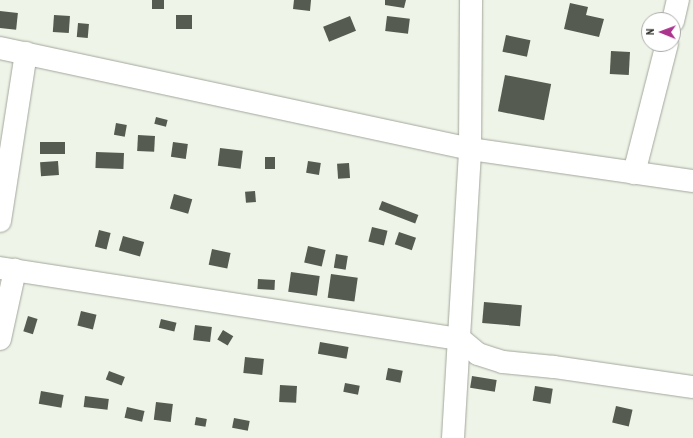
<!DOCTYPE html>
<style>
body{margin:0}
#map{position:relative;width:693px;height:438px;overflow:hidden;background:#eff4e8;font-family:"Archivo Narrow",sans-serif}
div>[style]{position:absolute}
.building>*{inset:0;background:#565b51;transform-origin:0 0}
.roads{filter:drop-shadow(0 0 1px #a2a79c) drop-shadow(0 0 1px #a2a79c)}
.minor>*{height:22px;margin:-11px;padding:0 11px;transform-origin:11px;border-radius:11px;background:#fff}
span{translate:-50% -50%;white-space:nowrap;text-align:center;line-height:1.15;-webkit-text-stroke:4px #fff;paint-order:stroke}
.north{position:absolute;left:641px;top:12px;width:40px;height:40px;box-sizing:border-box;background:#fff;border:1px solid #ababaa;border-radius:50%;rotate:271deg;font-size:11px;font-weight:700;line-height:16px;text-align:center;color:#2c2e2a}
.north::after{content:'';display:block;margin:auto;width:14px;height:18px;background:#ab358d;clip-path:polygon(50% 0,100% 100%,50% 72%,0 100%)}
</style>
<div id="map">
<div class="building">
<i style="left:152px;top:0;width:12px;height:9px"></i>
<i style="clip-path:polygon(294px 0,311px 0,310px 11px,293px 9px)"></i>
<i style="clip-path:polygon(385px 0,406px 0,404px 8px,385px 5px)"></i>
<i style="clip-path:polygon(570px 3px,588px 7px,586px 15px,604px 19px,599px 37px,564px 29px)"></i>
<i style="left:0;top:11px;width:18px;height:17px;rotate:6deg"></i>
<i style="left:54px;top:15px;width:16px;height:17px;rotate:4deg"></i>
<i style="left:176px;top:15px;width:16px;height:14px"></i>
<i style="left:350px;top:16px;width:16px;height:29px;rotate:68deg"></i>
<i style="left:387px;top:16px;width:23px;height:15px;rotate:7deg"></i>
<i style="left:78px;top:23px;width:11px;height:14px;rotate:5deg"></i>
<i style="left:506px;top:35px;width:25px;height:17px;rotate:12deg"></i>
<i style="left:611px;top:51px;width:19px;height:23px;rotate:3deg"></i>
<i style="left:505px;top:75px;width:47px;height:37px;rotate:11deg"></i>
<i style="left:156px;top:117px;width:12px;height:7px;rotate:14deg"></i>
<i style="left:116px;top:123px;width:11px;height:12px;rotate:10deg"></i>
<i style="left:138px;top:135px;width:17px;height:16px;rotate:3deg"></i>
<i style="left:40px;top:142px;width:25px;height:12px"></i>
<i style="left:173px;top:142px;width:15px;height:15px;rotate:8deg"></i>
<i style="left:220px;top:148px;width:23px;height:18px;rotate:7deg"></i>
<i style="left:96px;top:152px;width:28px;height:16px;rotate:2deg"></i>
<i style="left:265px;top:157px;width:10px;height:12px"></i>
<i style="left:58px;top:161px;width:14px;height:18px;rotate:86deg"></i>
<i style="left:308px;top:161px;width:13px;height:12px;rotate:9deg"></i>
<i style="left:349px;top:163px;width:15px;height:12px;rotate:86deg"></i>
<i style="left:255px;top:191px;width:11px;height:10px;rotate:85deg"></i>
<i style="left:174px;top:194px;width:19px;height:15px;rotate:16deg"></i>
<i style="left:382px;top:201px;width:39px;height:9px;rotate:21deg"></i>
<i style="left:372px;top:227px;width:16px;height:15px;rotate:14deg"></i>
<i style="left:99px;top:230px;width:12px;height:17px;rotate:14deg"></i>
<i style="left:399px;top:232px;width:18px;height:13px;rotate:19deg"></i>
<i style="left:123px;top:236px;width:22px;height:15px;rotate:16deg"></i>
<i style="left:308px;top:246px;width:18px;height:17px;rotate:13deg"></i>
<i style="left:212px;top:249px;width:19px;height:16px;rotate:12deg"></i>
<i style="left:336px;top:254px;width:12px;height:14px;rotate:9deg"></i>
<i style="left:291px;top:272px;width:29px;height:20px;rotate:8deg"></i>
<i style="left:331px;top:274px;width:27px;height:24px;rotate:8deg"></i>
<i style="left:258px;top:279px;width:17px;height:10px;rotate:3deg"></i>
<i style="left:484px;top:302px;width:38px;height:21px;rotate:5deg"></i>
<i style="left:81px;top:311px;width:16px;height:15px;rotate:14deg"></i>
<i style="left:28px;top:316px;width:10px;height:16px;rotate:17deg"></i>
<i style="left:161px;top:319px;width:16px;height:9px;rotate:14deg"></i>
<i style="left:195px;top:325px;width:17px;height:15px;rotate:7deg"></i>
<i style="left:223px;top:330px;width:12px;height:11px;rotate:31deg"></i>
<i style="left:320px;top:342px;width:29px;height:12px;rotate:10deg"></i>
<i style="left:245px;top:357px;width:19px;height:16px;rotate:6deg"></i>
<i style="left:388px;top:368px;width:15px;height:12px;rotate:11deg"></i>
<i style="left:109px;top:371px;width:17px;height:9px;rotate:21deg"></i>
<i style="left:472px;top:376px;width:25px;height:12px;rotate:9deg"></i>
<i style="left:345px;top:383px;width:15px;height:9px;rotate:11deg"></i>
<i style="left:280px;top:385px;width:17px;height:17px;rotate:3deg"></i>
<i style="left:535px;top:386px;width:18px;height:15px;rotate:9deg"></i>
<i style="left:41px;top:391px;width:23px;height:13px;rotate:10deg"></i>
<i style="left:85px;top:396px;width:24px;height:11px;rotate:7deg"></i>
<i style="left:156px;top:402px;width:17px;height:18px;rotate:7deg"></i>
<i style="left:616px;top:406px;width:17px;height:17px;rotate:13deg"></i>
<i style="left:127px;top:407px;width:18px;height:11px;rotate:13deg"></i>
<i style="left:196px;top:417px;width:11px;height:8px;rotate:10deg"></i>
<i style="left:234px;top:418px;width:16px;height:10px;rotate:11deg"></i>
</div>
<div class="roads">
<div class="minor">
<i style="left:673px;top:21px;width:22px;rotate:-77deg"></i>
<i style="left:0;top:48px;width:481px;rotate:12.1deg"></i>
<i style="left:470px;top:149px;width:225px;rotate:8.2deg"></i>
<i style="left:634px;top:173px;width:133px;rotate:-75.7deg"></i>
<i style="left:0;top:221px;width:170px;rotate:-81.2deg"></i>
<i style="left:0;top:268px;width:465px;rotate:8.8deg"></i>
<i style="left:460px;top:339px;width:23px;rotate:40deg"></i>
<i style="left:478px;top:354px;width:26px;rotate:18deg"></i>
<i style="left:503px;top:362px;width:51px;rotate:5.6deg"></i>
<i style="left:554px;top:367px;width:140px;rotate:8.2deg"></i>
<i style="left:0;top:339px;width:71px;rotate:-77.7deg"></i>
<i style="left:453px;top:438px;width:289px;rotate:-86.6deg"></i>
<i style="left:470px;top:149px;width:149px;rotate:-89.6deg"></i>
</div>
</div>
<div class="north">N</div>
</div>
